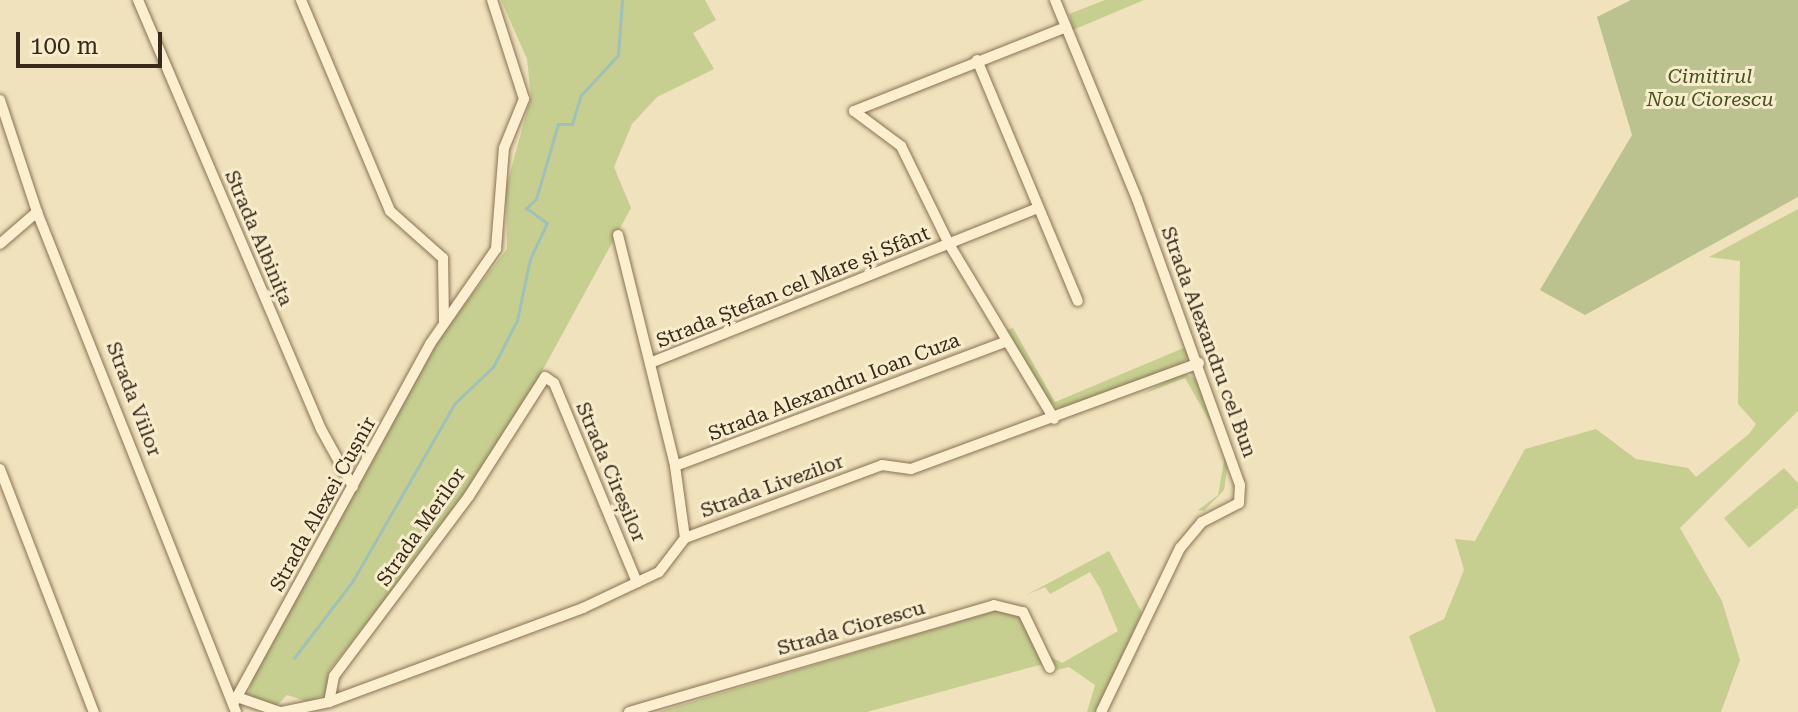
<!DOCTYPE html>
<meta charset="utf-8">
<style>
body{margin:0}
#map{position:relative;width:1798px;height:712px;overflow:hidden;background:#f0e2bc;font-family:"Roboto Serif",serif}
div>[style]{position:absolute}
.green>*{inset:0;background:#c6cf90}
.cemetery>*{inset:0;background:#bbc290}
.stream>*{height:3px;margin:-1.5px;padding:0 1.5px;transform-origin:1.5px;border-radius:1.5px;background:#a0c1b8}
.roads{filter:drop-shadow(0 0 2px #897255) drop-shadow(0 0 2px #897255)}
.minor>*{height:10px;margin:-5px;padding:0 5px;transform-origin:5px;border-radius:5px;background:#fbefd0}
span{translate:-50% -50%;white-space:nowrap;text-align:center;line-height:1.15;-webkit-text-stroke:6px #f7eccc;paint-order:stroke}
.park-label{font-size:20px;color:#465520;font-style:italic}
.street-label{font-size:20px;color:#37291b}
.scale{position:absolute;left:16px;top:32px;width:146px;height:36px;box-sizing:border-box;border:4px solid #37291b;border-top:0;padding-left:10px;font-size:24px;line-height:28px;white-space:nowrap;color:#37291b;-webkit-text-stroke:6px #f7eccc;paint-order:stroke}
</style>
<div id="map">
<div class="green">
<i style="clip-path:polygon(501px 0,705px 0,716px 20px,693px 33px,714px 69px,657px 97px,632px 124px,614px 167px,631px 208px,521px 410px,470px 490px,329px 671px,326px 694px,309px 702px,287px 695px,276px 707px,248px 695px,255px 668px,442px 334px,507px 249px,506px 188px,531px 96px,527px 59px)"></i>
<i style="clip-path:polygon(1105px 0,1144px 0,1073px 30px,1069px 14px)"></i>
<i style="clip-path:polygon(1798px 209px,1798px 411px,1680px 528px,1722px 601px,1740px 660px,1721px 712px,1436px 712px,1409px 636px,1444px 619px,1464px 570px,1455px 539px,1475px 541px,1525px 449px,1596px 429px,1636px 459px,1688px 468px,1696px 477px,1749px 434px,1756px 424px,1738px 404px,1740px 261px,1709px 257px)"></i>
<i style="clip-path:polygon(1013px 328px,1055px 402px,1186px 347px,1189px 355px,1181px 367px,1065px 411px,1047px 402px,1004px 331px)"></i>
<i style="clip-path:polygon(1181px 373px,1198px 379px,1229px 457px,1224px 490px,1204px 511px,1198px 510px,1218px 495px,1226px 450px,1185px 378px,1143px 394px)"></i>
<i style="clip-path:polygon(1784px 468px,1798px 483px,1798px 507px,1749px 548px,1724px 518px)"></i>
<i style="clip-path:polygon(1109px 551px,1142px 613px,1096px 712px,1087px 712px,1095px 685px,1069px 667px,1057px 670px,1051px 657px,1062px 663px,1118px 631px,1100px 588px,1090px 572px,1050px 594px,1045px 587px,1026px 595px)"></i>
<i style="clip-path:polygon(1001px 609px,1021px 614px,1043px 664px,867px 712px,658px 712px)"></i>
</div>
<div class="cemetery">
<i style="clip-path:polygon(1631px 0,1798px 0,1798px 197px,1585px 315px,1540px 290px,1632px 135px,1597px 17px)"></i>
</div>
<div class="stream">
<i style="left:294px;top:658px;width:96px;rotate:-52.7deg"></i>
<i style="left:352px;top:582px;width:207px;rotate:-60.1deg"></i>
<i style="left:455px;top:403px;width:52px;rotate:-43.5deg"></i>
<i style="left:493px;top:367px;width:53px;rotate:-62.9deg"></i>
<i style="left:517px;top:320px;width:62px;rotate:-78deg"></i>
<i style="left:530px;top:259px;width:40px;rotate:-65deg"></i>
<i style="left:547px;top:223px;width:26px;rotate:-144deg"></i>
<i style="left:526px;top:208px;width:13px;rotate:-42deg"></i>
<i style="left:536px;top:199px;width:78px;rotate:-73.7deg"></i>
<i style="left:558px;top:124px;width:14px"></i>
<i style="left:572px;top:124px;width:30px;rotate:-73deg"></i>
<i style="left:581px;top:95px;width:54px;rotate:-47.2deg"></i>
<i style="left:618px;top:55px;width:55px;rotate:-85.8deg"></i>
</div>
<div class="roads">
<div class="minor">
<i style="left:138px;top:0;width:466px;rotate:66.9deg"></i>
<i style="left:321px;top:429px;width:66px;rotate:61.1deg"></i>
<i style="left:301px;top:0;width:229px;rotate:67.1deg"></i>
<i style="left:390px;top:211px;width:71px;rotate:41.6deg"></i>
<i style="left:443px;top:258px;width:63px;rotate:89.1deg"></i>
<i style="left:1055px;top:0;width:215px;rotate:67.6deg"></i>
<i style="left:1137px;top:199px;width:304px;rotate:70.2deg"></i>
<i style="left:1240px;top:485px;width:18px;rotate:93deg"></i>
<i style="left:1239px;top:503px;width:42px;rotate:152.8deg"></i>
<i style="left:1202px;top:522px;width:34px;rotate:130deg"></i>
<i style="left:1180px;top:548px;width:182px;rotate:115.7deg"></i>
<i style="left:977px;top:60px;width:261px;rotate:67.3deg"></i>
<i style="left:0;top:100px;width:118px;rotate:71.7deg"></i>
<i style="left:37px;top:212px;width:538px;rotate:68.3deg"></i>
<i style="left:854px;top:111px;width:59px;rotate:36.7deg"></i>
<i style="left:901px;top:146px;width:109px;rotate:63.9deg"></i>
<i style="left:949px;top:244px;width:204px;rotate:59deg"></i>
<i style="left:854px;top:111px;width:228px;rotate:-21.6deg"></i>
<i style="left:618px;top:235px;width:238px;rotate:76.1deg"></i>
<i style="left:675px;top:466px;width:73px;rotate:82.1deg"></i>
<i style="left:0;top:244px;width:49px;rotate:-40.9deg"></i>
<i style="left:650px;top:363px;width:418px;rotate:-21.8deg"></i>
<i style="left:675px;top:466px;width:353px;rotate:-20.6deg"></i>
<i style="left:0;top:469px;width:261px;rotate:68.9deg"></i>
<i style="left:237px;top:697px;width:46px;rotate:19.2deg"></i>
<i style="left:329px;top:702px;width:26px;rotate:-79deg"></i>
<i style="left:334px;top:676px;width:225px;rotate:-53.1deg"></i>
<i style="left:469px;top:496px;width:141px;rotate:-57.4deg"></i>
<i style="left:545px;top:377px;width:11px;rotate:34deg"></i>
<i style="left:554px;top:383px;width:216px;rotate:67.4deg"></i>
<i style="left:233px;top:704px;width:410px;rotate:-61.3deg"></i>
<i style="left:430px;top:344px;width:116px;rotate:-55.2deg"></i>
<i style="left:496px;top:249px;width:101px;rotate:-85.5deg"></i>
<i style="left:504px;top:148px;width:53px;rotate:-67.8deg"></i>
<i style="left:524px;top:99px;width:104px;rotate:-107.9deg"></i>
<i style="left:282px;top:712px;width:48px;rotate:-12deg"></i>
<i style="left:329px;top:702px;width:271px;rotate:-20.3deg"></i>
<i style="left:583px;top:608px;width:84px;rotate:-25.3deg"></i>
<i style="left:659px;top:572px;width:43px;rotate:-52.6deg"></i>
<i style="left:685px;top:538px;width:210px;rotate:-20.3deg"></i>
<i style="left:882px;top:465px;width:29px;rotate:8deg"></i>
<i style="left:911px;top:469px;width:307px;rotate:-20.2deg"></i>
<i style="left:629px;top:712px;width:380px;rotate:-16.3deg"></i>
<i style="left:994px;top:605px;width:30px;rotate:14deg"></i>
<i style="left:1023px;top:612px;width:62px;rotate:64.3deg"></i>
</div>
</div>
<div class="park-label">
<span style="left:1710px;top:88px">Cimitirul<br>Nou Ciorescu</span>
</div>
<div class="street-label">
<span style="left:259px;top:238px;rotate:67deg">Strada Albinița</span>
<span style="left:793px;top:287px;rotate:-22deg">Strada Ștefan cel Mare și Sfânt</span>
<span style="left:1209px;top:342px;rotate:70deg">Strada Alexandru cel Bun</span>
<span style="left:834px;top:387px;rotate:-21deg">Strada Alexandru Ioan Cuza</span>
<span style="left:134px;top:399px;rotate:69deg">Strada Viilor</span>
<span style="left:611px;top:472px;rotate:67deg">Strada Cireșilor</span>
<span style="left:772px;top:486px;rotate:-20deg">Strada Livezilor</span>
<span style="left:323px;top:504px;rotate:-61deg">Strada Alexei Cușnir</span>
<span style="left:421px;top:527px;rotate:-55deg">Strada Merilor</span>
<span style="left:851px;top:628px;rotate:-16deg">Strada Ciorescu</span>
</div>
<div class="scale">100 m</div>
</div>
